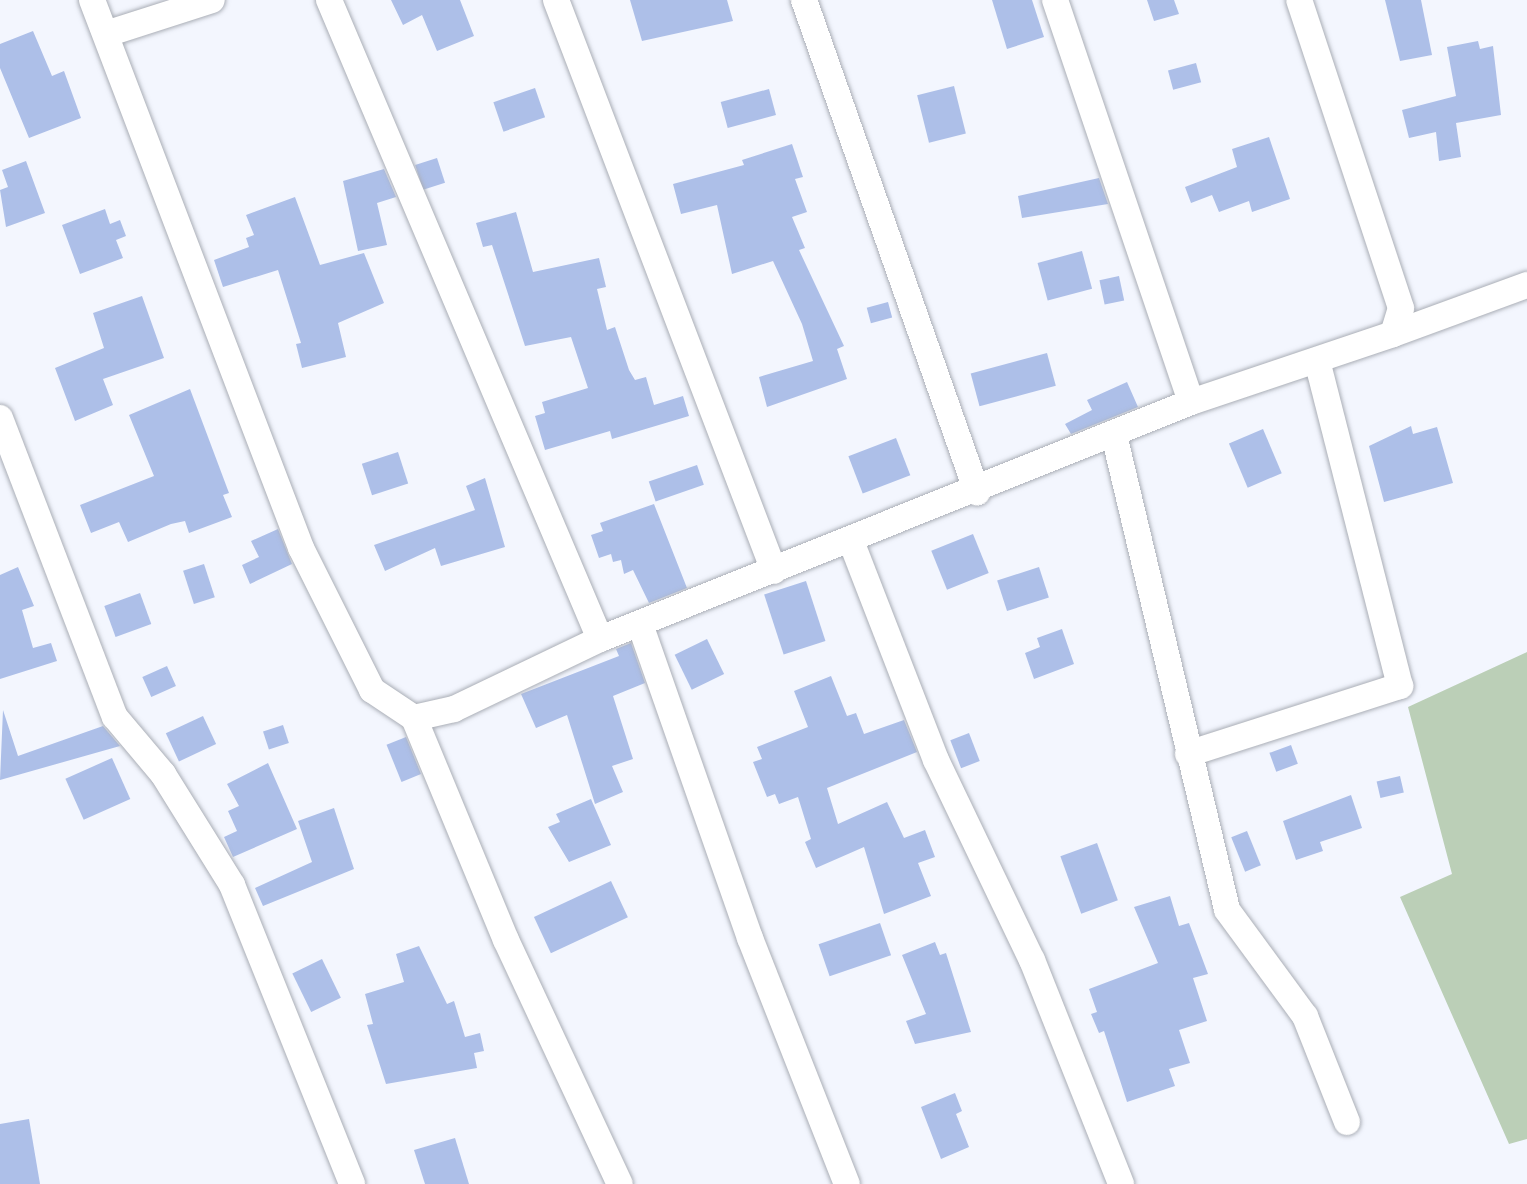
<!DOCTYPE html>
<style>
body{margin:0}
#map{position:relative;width:1527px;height:1184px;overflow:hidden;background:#f3f6fe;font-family:"Nunito Sans",sans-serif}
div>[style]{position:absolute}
.green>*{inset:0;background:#bbcfb7}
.building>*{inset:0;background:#adbfe8;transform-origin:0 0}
.roads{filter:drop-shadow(0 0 2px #aaaeb6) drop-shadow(0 0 2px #aaaeb6)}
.street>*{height:26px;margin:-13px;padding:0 13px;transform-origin:13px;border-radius:13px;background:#fff}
span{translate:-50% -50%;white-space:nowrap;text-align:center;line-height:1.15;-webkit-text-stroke:5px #fff;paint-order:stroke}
</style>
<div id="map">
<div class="green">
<i style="clip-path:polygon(1527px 652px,1527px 1139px,1509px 1144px,1400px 897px,1452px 874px,1408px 707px)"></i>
</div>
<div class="building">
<i style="clip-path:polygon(391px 0,460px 0,474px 36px,437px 51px,422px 15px,403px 25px)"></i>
<i style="clip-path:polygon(630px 0,727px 0,733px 21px,642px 41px)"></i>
<i style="clip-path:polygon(992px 0,1032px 0,1044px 37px,1007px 49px)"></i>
<i style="clip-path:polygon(1147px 0,1174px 0,1179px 14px,1154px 21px)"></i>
<i style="clip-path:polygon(1385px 0,1421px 0,1432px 55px,1400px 61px)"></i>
<i style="clip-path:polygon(33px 31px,52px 76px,64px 71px,81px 118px,29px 138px,0 68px,0 44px)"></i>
<i style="clip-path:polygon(1478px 41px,1480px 49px,1493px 46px,1501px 115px,1456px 123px,1461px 157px,1439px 161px,1436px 132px,1409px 138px,1402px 110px,1456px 96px,1447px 47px)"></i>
<i style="left:1196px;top:63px;width:20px;height:29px;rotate:75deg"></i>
<i style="left:954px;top:86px;width:49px;height:38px;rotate:76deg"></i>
<i style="left:535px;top:88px;width:31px;height:44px;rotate:71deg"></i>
<i style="left:769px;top:89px;width:27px;height:50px;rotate:75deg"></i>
<i style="clip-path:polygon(1269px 137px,1290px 199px,1252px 212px,1249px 201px,1219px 212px,1212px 195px,1191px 203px,1185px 187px,1237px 167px,1232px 149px)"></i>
<i style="clip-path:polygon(792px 144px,803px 177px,795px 179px,807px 212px,792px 217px,805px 248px,799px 250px,844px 346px,837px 349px,847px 379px,767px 407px,759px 377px,813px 361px,802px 324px,773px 261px,732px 274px,717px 205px,681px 214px,673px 184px,744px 165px,742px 160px)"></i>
<i style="left:437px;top:158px;width:26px;height:23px;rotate:72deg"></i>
<i style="clip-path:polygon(26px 161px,45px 213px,6px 227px,0 190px,8px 187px,2px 170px)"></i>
<i style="clip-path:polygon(384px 169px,396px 197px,377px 203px,387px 245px,358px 251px,343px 181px)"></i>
<i style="clip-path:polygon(1099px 178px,1108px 204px,1022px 218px,1018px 196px)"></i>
<i style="clip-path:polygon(295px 197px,320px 265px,364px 253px,384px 303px,338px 323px,346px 357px,302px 368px,296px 344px,301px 343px,278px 270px,223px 287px,214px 260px,249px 247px,246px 238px,254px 235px,246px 215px)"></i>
<i style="clip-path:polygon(105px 209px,110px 224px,120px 220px,126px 236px,116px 240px,123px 258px,80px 274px,62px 225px)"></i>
<i style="clip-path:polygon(516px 212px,533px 272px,599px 258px,606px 287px,597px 289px,607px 330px,615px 327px,629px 370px,635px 380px,646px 377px,654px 405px,683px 396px,689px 416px,612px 439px,610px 431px,545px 450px,535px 416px,545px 413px,542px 402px,588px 388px,571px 337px,525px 346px,492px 245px,483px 247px,476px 223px)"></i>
<i style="left:1082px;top:251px;width:39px;height:46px;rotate:75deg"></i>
<i style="left:1119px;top:276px;width:25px;height:20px;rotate:78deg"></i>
<i style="clip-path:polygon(142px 296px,164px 358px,103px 379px,113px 405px,75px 421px,55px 368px,104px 348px,93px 313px)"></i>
<i style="left:888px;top:302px;width:16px;height:22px;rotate:75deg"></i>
<i style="left:1047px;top:353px;width:34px;height:79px;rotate:75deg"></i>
<i style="clip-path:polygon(1127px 382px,1138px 407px,1071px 434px,1065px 424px,1092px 410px,1087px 400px)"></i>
<i style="clip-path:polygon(190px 389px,229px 493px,223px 495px,232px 517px,189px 533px,185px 521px,171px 524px,128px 542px,119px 522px,91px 533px,80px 505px,154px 476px,129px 415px)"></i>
<i style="clip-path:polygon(1411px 426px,1413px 434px,1437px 427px,1453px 483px,1384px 502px,1369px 446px)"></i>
<i style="left:1263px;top:429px;width:48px;height:37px;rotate:67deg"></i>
<i style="left:896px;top:438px;width:40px;height:51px;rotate:69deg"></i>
<i style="left:398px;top:452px;width:33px;height:38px;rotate:72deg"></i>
<i style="left:697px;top:465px;width:21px;height:51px;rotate:71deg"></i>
<i style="clip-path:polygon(485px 478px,505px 547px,441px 566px,435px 548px,385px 571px,374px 545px,475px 510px,466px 486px)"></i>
<i style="clip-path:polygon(654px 504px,687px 588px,649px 603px,633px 570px,624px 574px,621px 560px,613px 562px,611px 554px,599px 558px,591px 535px,603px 531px,600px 523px)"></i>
<i style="clip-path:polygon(278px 529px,292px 564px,250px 584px,242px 565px,259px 557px,251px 541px)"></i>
<i style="left:973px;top:534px;width:42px;height:45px;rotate:68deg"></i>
<i style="left:204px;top:564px;width:35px;height:22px;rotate:72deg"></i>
<i style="clip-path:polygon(18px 567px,34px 606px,22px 610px,33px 648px,51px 643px,57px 661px,0 679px,0 575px)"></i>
<i style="left:1039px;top:567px;width:32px;height:44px;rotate:72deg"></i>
<i style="left:806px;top:581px;width:63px;height:44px;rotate:72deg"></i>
<i style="left:140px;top:593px;width:33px;height:38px;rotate:70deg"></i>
<i style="clip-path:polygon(1062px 629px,1074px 664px,1034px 679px,1025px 653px,1040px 647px,1037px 638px)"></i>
<i style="left:707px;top:639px;width:39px;height:36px;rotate:64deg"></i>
<i style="clip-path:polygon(631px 643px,645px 683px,613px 696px,633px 759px,612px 766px,623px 792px,595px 804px,567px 715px,536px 728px,521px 694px,619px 656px,616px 649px)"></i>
<i style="left:167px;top:666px;width:22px;height:27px;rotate:66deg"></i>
<i style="clip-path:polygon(831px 676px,847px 716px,856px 713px,864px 734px,904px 720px,917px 752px,827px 788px,838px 824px,887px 802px,904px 838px,925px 830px,935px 857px,918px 863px,931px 896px,884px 914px,864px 847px,816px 868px,805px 842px,811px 839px,798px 797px,779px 804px,775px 794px,767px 797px,753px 762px,762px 759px,757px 747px,808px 727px,794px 691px)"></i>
<i style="clip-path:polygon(3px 710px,18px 756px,103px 726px,120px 746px,0 780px)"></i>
<i style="left:203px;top:716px;width:31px;height:41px;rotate:65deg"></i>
<i style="left:283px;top:725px;width:19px;height:21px;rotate:72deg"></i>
<i style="left:969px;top:733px;width:30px;height:20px;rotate:69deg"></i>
<i style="left:406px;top:737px;width:40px;height:21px;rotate:68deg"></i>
<i style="left:1291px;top:745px;width:20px;height:23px;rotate:70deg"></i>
<i style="left:112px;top:758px;width:45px;height:51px;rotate:66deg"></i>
<i style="clip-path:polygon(268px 763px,297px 829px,233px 857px,224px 837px,237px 831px,228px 811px,239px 806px,227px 784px)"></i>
<i style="left:1400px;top:776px;width:17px;height:24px;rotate:77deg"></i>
<i style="clip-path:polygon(1351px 795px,1362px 828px,1320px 842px,1323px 851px,1296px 860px,1283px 821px)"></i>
<i style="clip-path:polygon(591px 799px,611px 845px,569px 862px,548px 827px,560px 822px,556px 814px)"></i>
<i style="clip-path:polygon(334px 808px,354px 869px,263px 906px,255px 888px,312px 862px,298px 821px)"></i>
<i style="left:1247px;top:831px;width:37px;height:17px;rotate:68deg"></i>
<i style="left:1097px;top:843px;width:61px;height:39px;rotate:70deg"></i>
<i style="left:611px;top:881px;width:40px;height:85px;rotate:65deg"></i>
<i style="clip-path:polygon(1170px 896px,1179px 926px,1189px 923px,1208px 974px,1193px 978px,1207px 1021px,1179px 1030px,1190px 1063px,1169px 1069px,1175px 1086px,1127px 1102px,1104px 1031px,1099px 1033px,1091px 1014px,1097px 1012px,1089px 989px,1158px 963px,1134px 907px)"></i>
<i style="left:880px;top:923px;width:34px;height:65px;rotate:71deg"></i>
<i style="clip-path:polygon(935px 942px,940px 955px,946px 953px,971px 1032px,915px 1044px,906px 1021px,926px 1014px,902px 955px)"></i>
<i style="clip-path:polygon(419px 946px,447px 1004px,454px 1001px,465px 1037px,480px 1033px,484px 1051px,474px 1053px,477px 1068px,386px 1084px,367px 1025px,373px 1024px,365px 994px,404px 982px,396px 954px)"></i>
<i style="left:322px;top:959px;width:43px;height:33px;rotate:64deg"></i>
<i style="clip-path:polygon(955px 1093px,962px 1111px,956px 1114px,969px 1147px,941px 1159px,921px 1107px)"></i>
<i style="clip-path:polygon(29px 1119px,40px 1184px,0 1184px,0 1124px)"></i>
<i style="clip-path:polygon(455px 1138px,469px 1184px,425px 1184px,414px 1150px)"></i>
</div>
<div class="roads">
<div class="street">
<i style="left:92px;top:0;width:587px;rotate:69.12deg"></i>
<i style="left:301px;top:548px;width:159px;rotate:63.4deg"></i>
<i style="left:372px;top:690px;width:50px;rotate:33.7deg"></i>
<i style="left:414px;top:718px;width:41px;rotate:-12.7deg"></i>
<i style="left:454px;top:709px;width:162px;rotate:-25.6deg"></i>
<i style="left:600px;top:639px;width:637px;rotate:-21.85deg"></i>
<i style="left:1191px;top:402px;width:213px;rotate:-18.6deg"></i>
<i style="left:1393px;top:334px;width:27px;rotate:-73deg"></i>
<i style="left:1401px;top:308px;width:324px;rotate:-108.3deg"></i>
<i style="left:329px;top:0;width:694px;rotate:67.02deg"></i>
<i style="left:556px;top:0;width:611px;rotate:69.1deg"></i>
<i style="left:804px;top:0;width:522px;rotate:70.63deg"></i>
<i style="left:1055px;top:0;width:424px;rotate:71.3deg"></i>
<i style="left:106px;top:34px;width:111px;rotate:-17.8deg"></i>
<i style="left:1393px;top:334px;width:143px;rotate:-20.1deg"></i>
<i style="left:0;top:418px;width:320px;rotate:69deg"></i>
<i style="left:115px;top:717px;width:75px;rotate:49.9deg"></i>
<i style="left:163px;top:774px;width:131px;rotate:58.1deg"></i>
<i style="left:232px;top:885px;width:322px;rotate:68.1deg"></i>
<i style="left:1114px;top:435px;width:488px;rotate:76.6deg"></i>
<i style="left:1227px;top:910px;width:132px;rotate:53.7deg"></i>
<i style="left:1305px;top:1016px;width:114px;rotate:68.4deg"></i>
<i style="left:851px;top:541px;width:235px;rotate:68.8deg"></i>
<i style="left:936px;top:760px;width:222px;rotate:64.4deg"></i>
<i style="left:1032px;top:960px;width:241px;rotate:68.3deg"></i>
<i style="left:640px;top:624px;width:333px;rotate:70.7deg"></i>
<i style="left:750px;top:938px;width:264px;rotate:68.5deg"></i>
<i style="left:414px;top:718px;width:240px;rotate:67.5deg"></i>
<i style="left:506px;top:940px;width:269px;rotate:65deg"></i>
<i style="left:1188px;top:754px;width:223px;rotate:-17.8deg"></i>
<i style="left:1400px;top:686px;width:336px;rotate:-104.3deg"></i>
</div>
</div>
</div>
